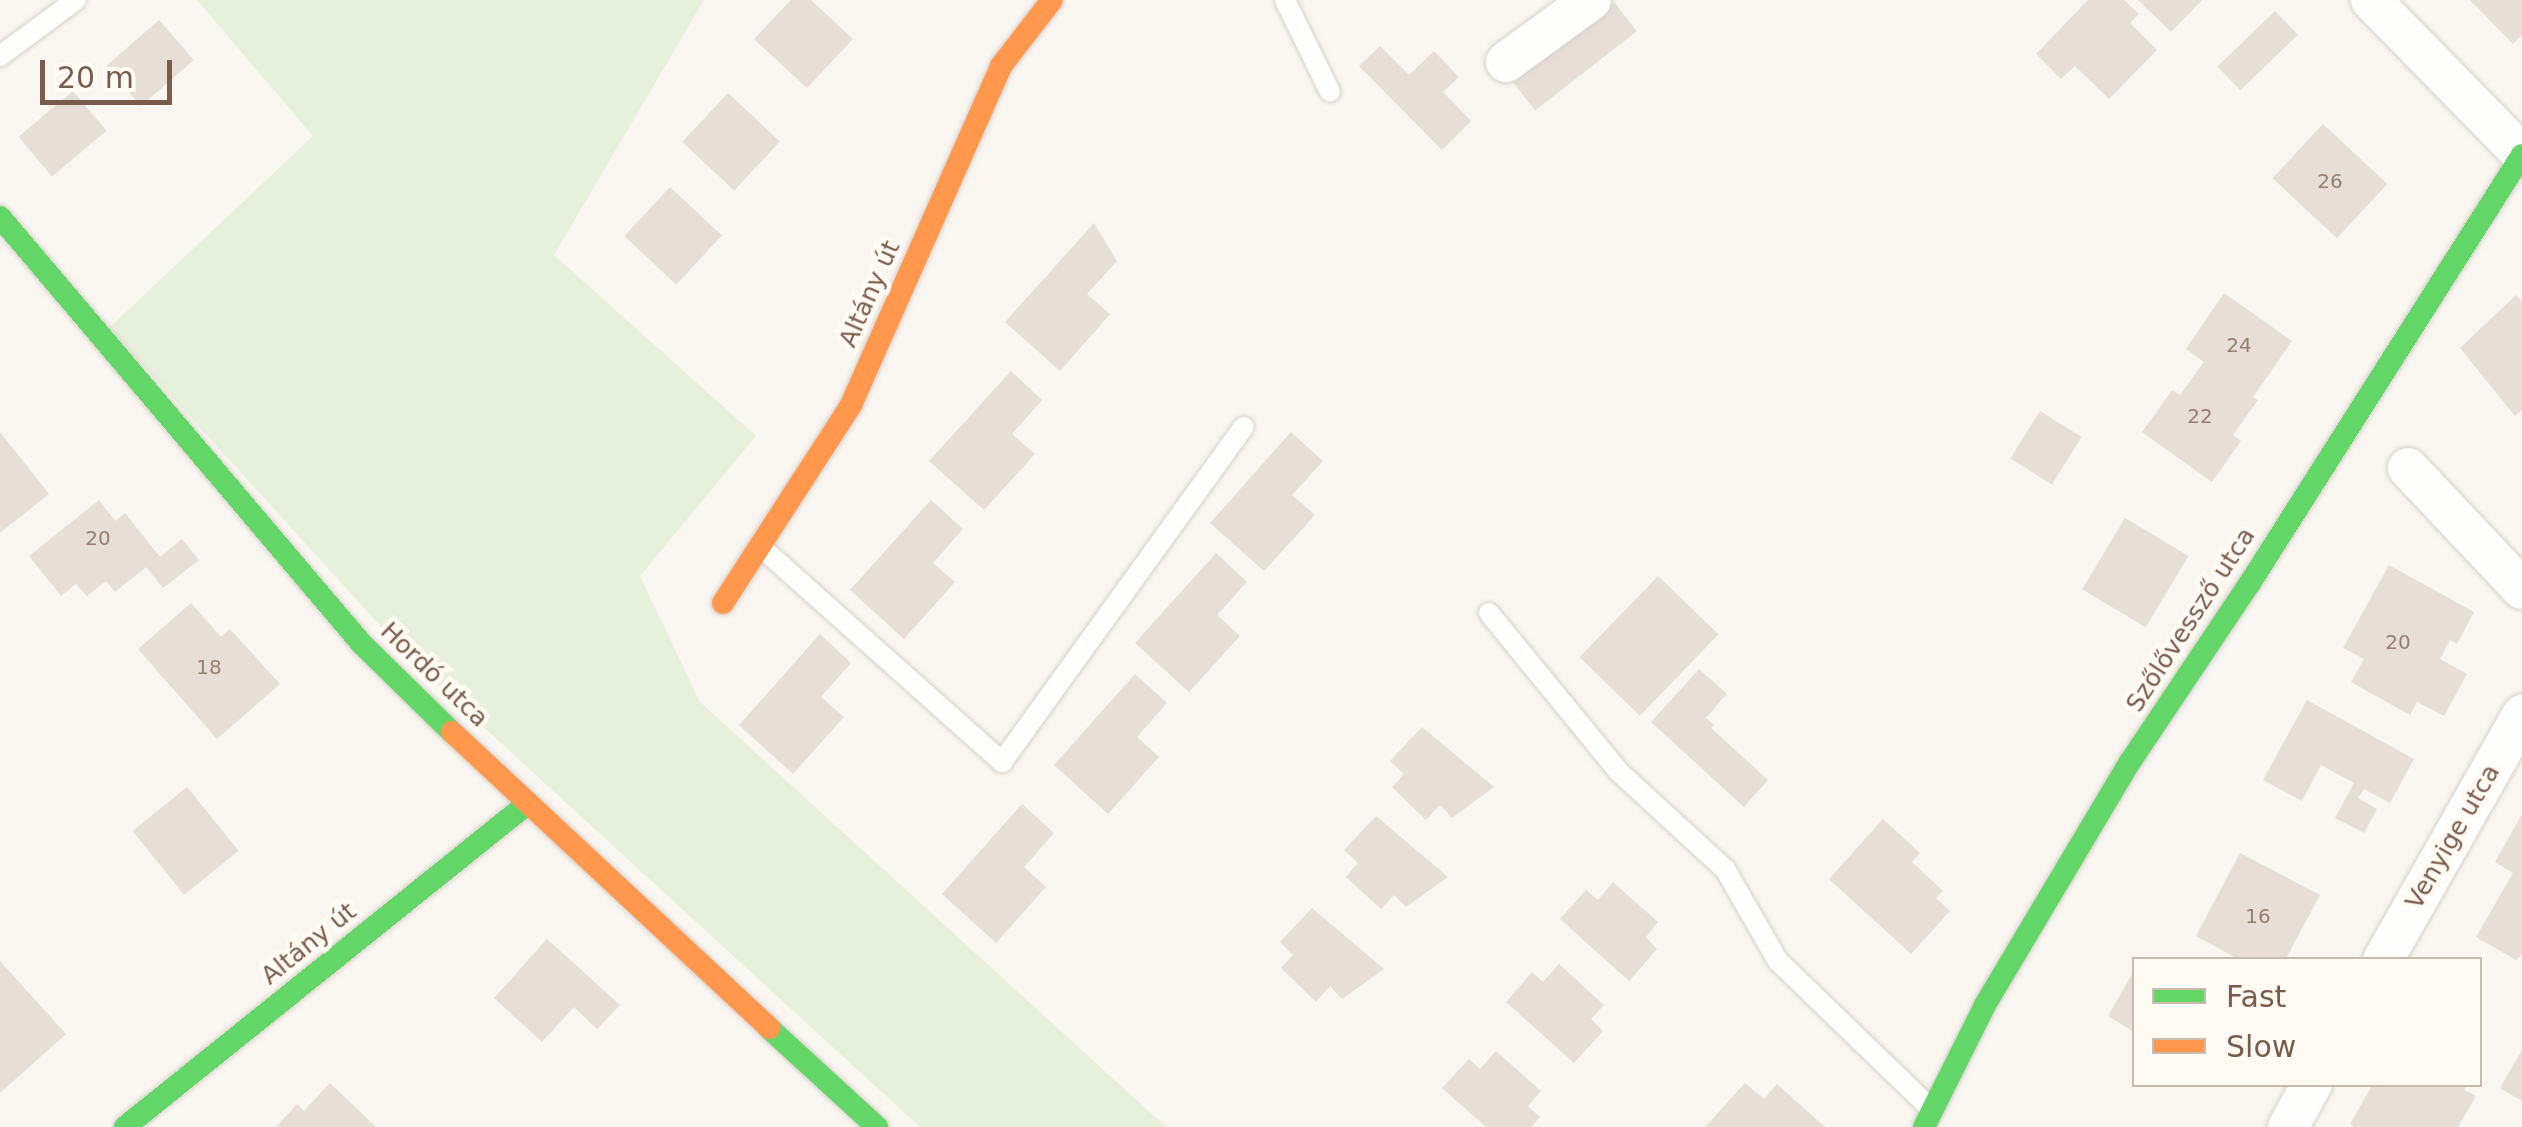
<!DOCTYPE html>
<meta charset="utf-8">
<style>
body{margin:0}
#map{position:relative;width:2522px;height:1127px;overflow:hidden;background:#f9f5f0;font-family:"DejaVu Sans",sans-serif}
div>[style]{position:absolute}
.green>*{inset:0;background:#e7f0db}
.building>*{inset:0;background:#e6ded7;transform-origin:0 0}
.roads{filter:drop-shadow(0 0 2px #d7d1cb) drop-shadow(0 0 2px #d7d1cb)}
.lane>*{height:20px;margin:-10px;padding:0 10px;transform-origin:10px;border-radius:10px;background:#fefefd}
.street>*{height:40px;margin:-20px;padding:0 20px;transform-origin:20px;border-radius:20px;background:#fefefd}
.fast>*{height:22px;margin:-11px;padding:0 11px;transform-origin:11px;border-radius:11px;background:#63d668}
.slow>*{height:22px;margin:-11px;padding:0 11px;transform-origin:11px;border-radius:11px;background:#ff974d}
span{translate:-50% -50%;white-space:nowrap;text-align:center;line-height:1.15;-webkit-text-stroke:9px #fffaf3;paint-order:stroke}
.number-label{font-size:20px;color:#977e72}
.number-label span{-webkit-text-stroke-width:0}
.street-label{font-size:25px;color:#7a5c4d}
.legend{position:absolute;left:2132px;top:957px;width:350px;height:130px;box-sizing:border-box;background:#fffaf3;border:2px solid #cabbb1;margin:0;padding:12px 18px;list-style:none;font-size:30px;color:#7a5c4d}
.legend li{display:flex;align-items:center;gap:20px;height:50px}
.legend b{width:50px;border:2px solid #cabbb1}
.scale{position:absolute;left:40px;top:60px;width:132px;height:45px;box-sizing:border-box;border:5px solid #7a5c4d;border-top:0;padding-left:12px;font-size:30px;line-height:35px;white-space:nowrap;color:#7a5c4d;-webkit-text-stroke:8px #fffaf3;paint-order:stroke}
</style>
<div id="map">
<div class="green">
<i style="clip-path:polygon(197px 0,704px 0,554px 255px,756px 436px,640px 576px,700px 702px,1166px 1127px,920px 1127px,418px 667px,109px 328px,313px 136px)"></i>
</div>
<div class="building">
<i style="clip-path:polygon(791px 0,811px 0,853px 39px,807px 88px,754px 39px)"></i>
<i style="clip-path:polygon(2088px 0,2124px 0,2139px 14px,2130px 23px,2157px 50px,2109px 99px,2075px 66px,2061px 79px,2036px 54px)"></i>
<i style="clip-path:polygon(2138px 0,2202px 0,2171px 32px)"></i>
<i style="clip-path:polygon(2470px 0,2522px 0,2522px 35px,2513px 44px)"></i>
<i style="left:1614px;top:2px;width:37px;height:129px;rotate:52deg"></i>
<i style="left:2275px;top:11px;width:33px;height:80px;rotate:46deg"></i>
<i style="left:159px;top:20px;width:53px;height:70px;rotate:49deg"></i>
<i style="clip-path:polygon(1380px 46px,1409px 75px,1434px 51px,1459px 77px,1443px 92px,1471px 121px,1442px 150px,1359px 66px)"></i>
<i style="left:73px;top:91px;width:52px;height:71px;rotate:50deg"></i>
<i style="left:728px;top:93px;width:71px;height:67px;rotate:43deg"></i>
<i style="left:2323px;top:124px;width:88px;height:74px;rotate:43deg"></i>
<i style="left:670px;top:187px;width:71px;height:67px;rotate:43deg"></i>
<i style="clip-path:polygon(1094px 223px,1117px 261px,1087px 294px,1110px 314px,1060px 371px,1005px 322px)"></i>
<i style="clip-path:polygon(2224px 293px,2292px 341px,2253px 397px,2258px 400px,2233px 435px,2241px 441px,2212px 482px,2142px 432px,2172px 390px,2180px 395px,2204px 362px,2186px 349px)"></i>
<i style="clip-path:polygon(2516px 295px,2522px 302px,2522px 410px,2515px 416px,2460px 348px)"></i>
<i style="clip-path:polygon(1011px 371px,1042px 400px,1012px 434px,1035px 454px,984px 510px,929px 461px)"></i>
<i style="left:2040px;top:411px;width:49px;height:56px;rotate:32deg"></i>
<i style="clip-path:polygon(0 432px,49px 494px,0 533px)"></i>
<i style="clip-path:polygon(1291px 432px,1323px 461px,1292px 495px,1315px 515px,1264px 571px,1210px 523px)"></i>
<i style="clip-path:polygon(99px 500px,115px 521px,125px 513px,160px 557px,182px 539px,199px 560px,163px 588px,146px 567px,115px 592px,106px 581px,87px 596px,76px 584px,61px 596px,29px 556px)"></i>
<i style="clip-path:polygon(931px 500px,963px 529px,933px 563px,955px 582px,904px 639px,850px 590px)"></i>
<i style="left:2125px;top:518px;width:74px;height:83px;rotate:31deg"></i>
<i style="clip-path:polygon(1216px 553px,1247px 582px,1217px 615px,1240px 636px,1189px 692px,1135px 643px)"></i>
<i style="clip-path:polygon(2389px 565px,2474px 612px,2457px 644px,2450px 640px,2440px 659px,2467px 674px,2444px 716px,2417px 702px,2410px 715px,2351px 682px,2364px 659px,2343px 648px)"></i>
<i style="left:1658px;top:576px;width:84px;height:113px;rotate:44deg"></i>
<i style="clip-path:polygon(191px 603px,221px 637px,230px 629px,280px 684px,217px 739px,138px 649px)"></i>
<i style="clip-path:polygon(820px 634px,851px 663px,821px 697px,844px 717px,793px 774px,739px 725px)"></i>
<i style="clip-path:polygon(1699px 669px,1727px 694px,1706px 718px,1714px 725px,1711px 728px,1768px 780px,1744px 807px,1651px 722px)"></i>
<i style="clip-path:polygon(1135px 674px,1167px 703px,1137px 737px,1159px 757px,1108px 814px,1054px 765px)"></i>
<i style="clip-path:polygon(2307px 700px,2414px 759px,2390px 803px,2364px 789px,2358px 798px,2377px 809px,2364px 833px,2335px 818px,2354px 783px,2321px 765px,2302px 801px,2263px 780px)"></i>
<i style="clip-path:polygon(1422px 727px,1494px 787px,1452px 818px,1440px 805px,1426px 820px,1392px 787px,1404px 774px,1390px 761px)"></i>
<i style="left:187px;top:787px;width:82px;height:70px;rotate:51deg"></i>
<i style="clip-path:polygon(1022px 804px,1054px 833px,1024px 867px,1046px 887px,996px 943px,942px 894px)"></i>
<i style="clip-path:polygon(2522px 814px,2522px 954px,2516px 960px,2476px 937px,2513px 873px,2495px 862px)"></i>
<i style="clip-path:polygon(1376px 816px,1448px 877px,1406px 907px,1394px 895px,1381px 909px,1346px 877px,1358px 863px,1344px 850px)"></i>
<i style="clip-path:polygon(1883px 819px,1920px 853px,1912px 862px,1943px 891px,1936px 898px,1950px 911px,1911px 954px,1829px 879px)"></i>
<i style="clip-path:polygon(2240px 853px,2320px 895px,2285px 960px,2240px 960px,2196px 936px)"></i>
<i style="clip-path:polygon(1613px 882px,1658px 922px,1646px 937px,1657px 949px,1629px 981px,1560px 919px,1586px 890px,1598px 900px)"></i>
<i style="clip-path:polygon(1312px 908px,1384px 969px,1342px 999px,1330px 986px,1316px 1002px,1281px 968px,1293px 955px,1280px 942px)"></i>
<i style="clip-path:polygon(547px 939px,620px 1005px,597px 1029px,574px 1007px,542px 1042px,494px 998px)"></i>
<i style="clip-path:polygon(0 961px,66px 1034px,0 1093px)"></i>
<i style="clip-path:polygon(1559px 964px,1604px 1005px,1591px 1019px,1603px 1031px,1574px 1063px,1506px 1002px,1532px 972px,1543px 982px)"></i>
<i style="clip-path:polygon(2134px 971px,2134px 1032px,2108px 1016px)"></i>
<i style="clip-path:polygon(2522px 1050px,2522px 1101px,2500px 1088px)"></i>
<i style="clip-path:polygon(1496px 1051px,1541px 1091px,1528px 1106px,1540px 1117px,1531px 1127px,1486px 1127px,1442px 1088px,1469px 1059px,1480px 1069px)"></i>
<i style="clip-path:polygon(330px 1083px,376px 1127px,276px 1127px,297px 1104px,304px 1111px)"></i>
<i style="clip-path:polygon(1745px 1083px,1764px 1099px,1777px 1084px,1825px 1127px,1705px 1127px)"></i>
<i style="clip-path:polygon(2373px 1084px,2467px 1084px,2464px 1090px,2476px 1096px,2458px 1127px,2355px 1127px,2350px 1124px)"></i>
</div>
<div class="roads">
<div class="lane">
<i style="left:1285px;top:0;width:102px;rotate:63.9deg"></i>
<i style="left:0;top:56px;width:94px;rotate:-36.4deg"></i>
<i style="left:762px;top:548px;width:322px;rotate:41.7deg"></i>
<i style="left:1002px;top:762px;width:413px;rotate:-54.2deg"></i>
<i style="left:1489px;top:613px;width:205px;rotate:50.7deg"></i>
<i style="left:1619px;top:772px;width:144px;rotate:42.5deg"></i>
<i style="left:1725px;top:869px;width:106px;rotate:60.1deg"></i>
<i style="left:1778px;top:961px;width:213px;rotate:44deg"></i>
</div>
<div class="street">
<i style="left:2371px;top:0;width:216px;rotate:45.6deg"></i>
<i style="left:1506px;top:62px;width:105px;rotate:-36.1deg"></i>
<i style="left:2408px;top:468px;width:166px;rotate:46.7deg"></i>
<i style="left:2383px;top:960px;width:282px;rotate:-60.4deg"></i>
<i style="left:2288px;top:1127px;width:49px;rotate:-60.8deg"></i>
</div>
<div class="fast">
<i style="left:0;top:217px;width:558px;rotate:49.72deg"></i>
<i style="left:361px;top:643px;width:127px;rotate:44.4deg"></i>
<i style="left:769px;top:1028px;width:147px;rotate:42.5deg"></i>
<i style="left:125px;top:1127px;width:516px;rotate:-38.78deg"></i>
<i style="left:1924px;top:1127px;width:136px;rotate:-63.4deg"></i>
<i style="left:1985px;top:1005px;width:283px;rotate:-59.2deg"></i>
<i style="left:2130px;top:762px;width:216px;rotate:-56.2deg"></i>
<i style="left:2250px;top:583px;width:507px;rotate:-57.56deg"></i>
</div>
<div class="slow">
<i style="left:723px;top:603px;width:236px;rotate:-57.1deg"></i>
<i style="left:851px;top:405px;width:371px;rotate:-66.1deg"></i>
<i style="left:1001px;top:66px;width:83px;rotate:-52.3deg"></i>
<i style="left:452px;top:732px;width:434px;rotate:43deg"></i>
</div>
</div>
<div class="number-label">
<span style="left:2330px;top:181px">26</span>
<span style="left:2239px;top:345px">24</span>
<span style="left:2200px;top:416px">22</span>
<span style="left:98px;top:538px">20</span>
<span style="left:2398px;top:642px">20</span>
<span style="left:209px;top:667px">18</span>
<span style="left:2258px;top:916px">16</span>
</div>
<div class="street-label">
<span style="left:870px;top:294px;rotate:-66deg">Altány út</span>
<span style="left:2191px;top:620px;rotate:-57deg">Szőlővessző utca</span>
<span style="left:434px;top:675px;rotate:44deg">Hordó utca</span>
<span style="left:2453px;top:837px;rotate:-60deg">Venyige utca</span>
<span style="left:309px;top:944px;rotate:-39deg">Altány út</span>
</div>
<ul class="legend">
<li><b style="height:12px;background:#63d668"></b>Fast</li>
<li><b style="height:12px;background:#ff974d"></b>Slow</li>
</ul>
<div class="scale">20 m</div>
</div>
